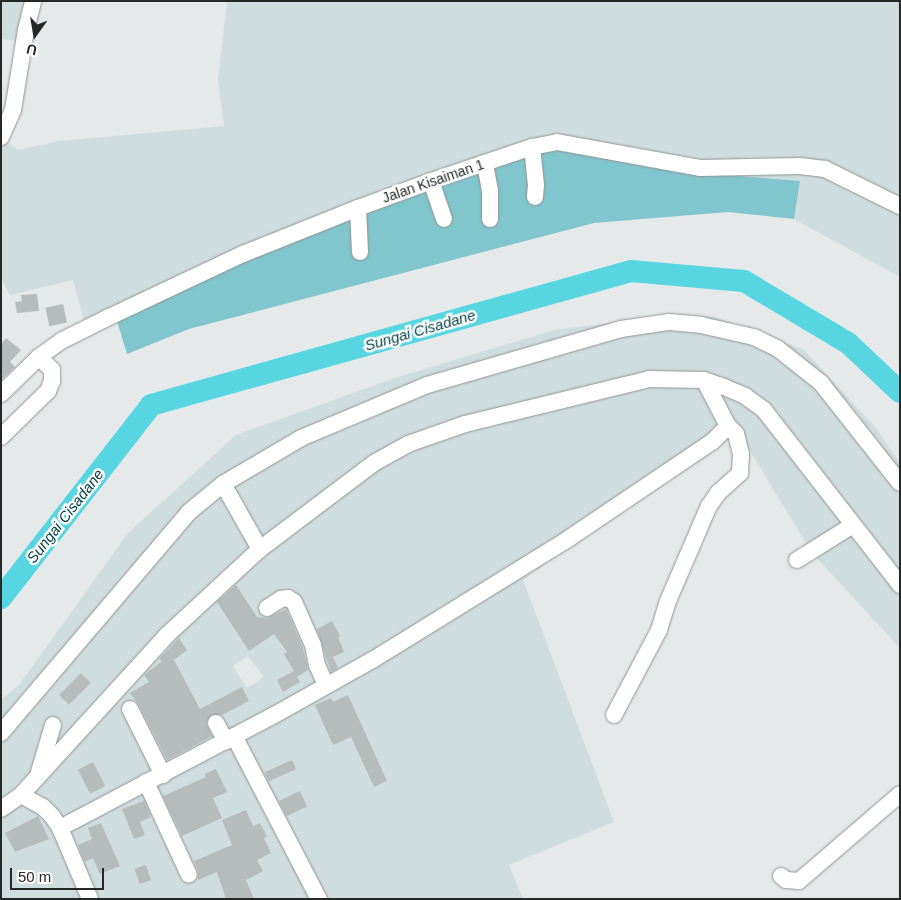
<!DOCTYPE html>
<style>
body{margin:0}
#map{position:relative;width:901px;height:900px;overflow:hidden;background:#e5e9ea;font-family:Helvetica,sans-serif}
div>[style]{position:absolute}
.built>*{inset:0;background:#d0ddde}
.green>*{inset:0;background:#81c6cd}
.river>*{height:22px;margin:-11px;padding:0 11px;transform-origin:11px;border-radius:11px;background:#57d6e2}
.building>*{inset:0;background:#b6bbbc;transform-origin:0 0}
.roads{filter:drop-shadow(0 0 1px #909495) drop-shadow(0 0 1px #909495)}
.minor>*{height:16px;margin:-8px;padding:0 8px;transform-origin:8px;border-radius:8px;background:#fff}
span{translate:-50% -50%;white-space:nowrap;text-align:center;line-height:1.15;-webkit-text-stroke:5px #fff;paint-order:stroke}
.street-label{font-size:14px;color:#262828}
.water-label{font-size:15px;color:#054247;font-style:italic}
.frame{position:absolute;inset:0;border:2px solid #262828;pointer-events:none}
.north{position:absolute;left:10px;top:10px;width:50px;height:50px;-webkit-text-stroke:4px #fff;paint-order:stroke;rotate:193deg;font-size:14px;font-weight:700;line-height:20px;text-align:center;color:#262828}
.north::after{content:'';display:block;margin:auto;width:18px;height:22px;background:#262828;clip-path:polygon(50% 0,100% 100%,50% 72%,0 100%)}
.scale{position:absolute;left:10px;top:868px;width:94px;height:22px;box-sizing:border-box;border:2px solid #262828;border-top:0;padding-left:6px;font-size:15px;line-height:18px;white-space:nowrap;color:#262828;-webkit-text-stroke:4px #fff;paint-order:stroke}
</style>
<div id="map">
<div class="built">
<i style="clip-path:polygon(1px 1px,36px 1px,25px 42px,1px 39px)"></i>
<i style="clip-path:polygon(227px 1px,900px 1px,900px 277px,794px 219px,799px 181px,84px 321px,73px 280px,10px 295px,1px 278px,1px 136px,18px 150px,59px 141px,224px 126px,218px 80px)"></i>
<i style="clip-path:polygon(evenodd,713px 316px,804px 350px,876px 428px,900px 463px,900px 648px,812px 553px,736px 428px,523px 580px,614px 822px,509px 865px,523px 899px,1px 899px,1px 700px,19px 685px,128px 533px,236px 435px,395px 378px,554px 330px,649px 318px,713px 316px,248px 656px,264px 677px,247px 688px,233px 666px,248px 656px)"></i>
</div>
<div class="green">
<i style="clip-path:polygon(541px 138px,700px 173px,800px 181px,794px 219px,728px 212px,594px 223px,189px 329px,127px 354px,113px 308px)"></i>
</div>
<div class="river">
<i style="left:1px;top:598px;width:244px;rotate:-52.1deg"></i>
<i style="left:151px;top:405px;width:498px;rotate:-15.6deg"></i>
<i style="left:631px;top:271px;width:113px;rotate:5.1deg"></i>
<i style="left:744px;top:281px;width:121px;rotate:30.8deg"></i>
<i style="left:848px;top:343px;width:71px;rotate:43.3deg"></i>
</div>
<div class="building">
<i style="clip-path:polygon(37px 294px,39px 311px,17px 313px,15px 302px,22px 301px,21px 295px)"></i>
<i style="left:63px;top:304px;width:19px;height:18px;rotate:78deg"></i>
<i style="clip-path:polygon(6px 338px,21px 350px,10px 362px,15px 367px,1px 380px,1px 344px)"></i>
<i style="clip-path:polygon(236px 585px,257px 617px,268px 618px,286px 609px,303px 648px,308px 670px,297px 677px,300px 682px,283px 692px,277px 680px,294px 671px,284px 654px,287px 652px,274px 634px,249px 651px,217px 602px)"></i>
<i style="clip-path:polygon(332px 621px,340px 636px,338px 637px,344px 652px,333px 657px,338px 668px,331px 672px,317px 629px)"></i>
<i style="clip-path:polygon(179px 638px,187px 650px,174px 660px,200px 709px,242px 687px,249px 701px,222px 715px,211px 715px,206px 723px,212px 736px,167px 760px,139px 705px,130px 693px,149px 682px,144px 675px,162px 661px,159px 659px)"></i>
<i style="left:81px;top:673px;width:14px;height:31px;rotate:45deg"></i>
<i style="clip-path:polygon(348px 695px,387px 781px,374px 787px,351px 737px,333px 745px,315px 705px,331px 698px,333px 702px)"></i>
<i style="left:292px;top:760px;width:10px;height:30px;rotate:66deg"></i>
<i style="left:93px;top:762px;width:27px;height:17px;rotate:63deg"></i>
<i style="clip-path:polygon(216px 769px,227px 792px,213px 798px,222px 818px,182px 836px,163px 796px,206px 777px,205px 774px)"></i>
<i style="left:300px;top:791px;width:17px;height:23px;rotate:65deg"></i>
<i style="clip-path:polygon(144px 801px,151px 817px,140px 822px,145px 835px,134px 839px,122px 809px)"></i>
<i style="clip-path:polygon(246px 810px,253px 826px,260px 823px,267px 836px,264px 838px,271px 853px,257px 860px,263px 871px,246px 880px,254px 899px,226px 899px,217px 872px,198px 880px,198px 871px,194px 861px,232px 845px,222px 820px)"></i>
<i style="clip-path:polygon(38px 816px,49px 839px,15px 852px,5px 833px)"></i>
<i style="clip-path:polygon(101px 823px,120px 866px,100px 874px,93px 858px,85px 862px,78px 845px,92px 839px,88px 828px)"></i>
<i style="left:146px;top:865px;width:16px;height:12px;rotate:72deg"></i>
</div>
<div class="roads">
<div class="minor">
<i style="left:1px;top:137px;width:30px;rotate:-66deg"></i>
<i style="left:13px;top:110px;width:81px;rotate:-80.8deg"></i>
<i style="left:26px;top:30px;width:30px;rotate:-76deg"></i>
<i style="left:532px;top:147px;width:38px;rotate:84deg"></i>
<i style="left:536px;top:185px;width:12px;rotate:95deg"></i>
<i style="left:485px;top:163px;width:27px;rotate:80deg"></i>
<i style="left:490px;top:190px;width:29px;rotate:90deg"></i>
<i style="left:431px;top:181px;width:40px;rotate:71.1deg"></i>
<i style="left:358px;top:208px;width:44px;rotate:87.4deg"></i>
<i style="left:1px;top:394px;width:53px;rotate:-44.2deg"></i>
<i style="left:39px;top:357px;width:27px;rotate:-36deg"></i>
<i style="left:61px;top:341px;width:54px;rotate:-26.6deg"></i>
<i style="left:109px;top:317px;width:148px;rotate:-25.2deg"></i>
<i style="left:243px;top:254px;width:124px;rotate:-21.8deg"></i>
<i style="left:358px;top:208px;width:78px;rotate:-20.3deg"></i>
<i style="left:431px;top:181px;width:107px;rotate:-18.6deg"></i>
<i style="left:532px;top:147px;width:25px;rotate:-11deg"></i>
<i style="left:557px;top:142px;width:145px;rotate:10.3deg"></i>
<i style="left:700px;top:168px;width:100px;rotate:-1.1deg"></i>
<i style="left:800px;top:166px;width:25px;rotate:7deg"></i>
<i style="left:825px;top:169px;width:84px;rotate:26.3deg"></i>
<i style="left:1px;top:437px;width:66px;rotate:-44.4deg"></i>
<i style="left:48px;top:391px;width:11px;rotate:-68deg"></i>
<i style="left:52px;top:381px;width:11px;rotate:-90deg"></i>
<i style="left:52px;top:370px;width:18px;rotate:-135deg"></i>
<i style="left:223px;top:484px;width:75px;rotate:60.4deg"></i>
<i style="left:797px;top:560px;width:66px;rotate:-32deg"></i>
<i style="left:267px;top:608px;width:17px;rotate:-33deg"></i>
<i style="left:281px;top:599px;width:7px;rotate:-8deg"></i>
<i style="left:288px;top:598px;width:7px;rotate:34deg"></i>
<i style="left:294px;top:602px;width:47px;rotate:66.2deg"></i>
<i style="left:313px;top:645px;width:20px;rotate:79deg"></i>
<i style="left:317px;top:665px;width:22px;rotate:66deg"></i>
<i style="left:130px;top:709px;width:74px;rotate:63.4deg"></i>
<i style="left:614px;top:715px;width:96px;rotate:-62.1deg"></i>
<i style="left:659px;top:630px;width:30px;rotate:-73deg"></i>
<i style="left:668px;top:601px;width:103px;rotate:-66.7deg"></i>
<i style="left:709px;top:506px;width:16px;rotate:-55deg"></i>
<i style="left:718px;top:493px;width:30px;rotate:-42deg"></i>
<i style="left:740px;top:473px;width:19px;rotate:-87deg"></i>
<i style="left:741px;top:454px;width:21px;rotate:-104deg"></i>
<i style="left:736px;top:434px;width:11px;rotate:-135deg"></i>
<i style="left:216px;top:723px;width:21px;rotate:61deg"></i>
<i style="left:1px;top:733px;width:290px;rotate:-49.6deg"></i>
<i style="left:189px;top:512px;width:44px;rotate:-39.5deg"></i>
<i style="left:223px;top:484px;width:91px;rotate:-30.5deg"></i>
<i style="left:301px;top:438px;width:137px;rotate:-22.8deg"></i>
<i style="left:427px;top:385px;width:202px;rotate:-16.1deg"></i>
<i style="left:621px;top:329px;width:49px;rotate:-8.3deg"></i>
<i style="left:669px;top:322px;width:32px;rotate:5deg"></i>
<i style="left:701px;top:325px;width:54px;rotate:12.8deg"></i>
<i style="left:754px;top:337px;width:25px;rotate:26deg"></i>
<i style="left:777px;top:348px;width:56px;rotate:38.5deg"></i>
<i style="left:821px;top:383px;width:127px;rotate:51.7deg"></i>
<i style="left:234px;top:736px;width:184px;rotate:62.5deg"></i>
<i style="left:39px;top:772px;width:49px;rotate:-73.4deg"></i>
<i style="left:146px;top:782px;width:102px;rotate:65.2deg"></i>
<i style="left:21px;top:795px;width:25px;rotate:29deg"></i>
<i style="left:43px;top:807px;width:13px;rotate:45deg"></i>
<i style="left:52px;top:816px;width:14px;rotate:56deg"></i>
<i style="left:60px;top:828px;width:77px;rotate:67.1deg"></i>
<i style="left:1px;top:809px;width:24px;rotate:-35deg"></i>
<i style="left:21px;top:795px;width:215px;rotate:-47.6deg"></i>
<i style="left:166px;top:636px;width:128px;rotate:-42.8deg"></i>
<i style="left:260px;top:549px;width:143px;rotate:-37deg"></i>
<i style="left:374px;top:463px;width:39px;rotate:-29deg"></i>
<i style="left:408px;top:444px;width:60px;rotate:-19.3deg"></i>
<i style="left:465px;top:424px;width:189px;rotate:-13.7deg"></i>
<i style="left:649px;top:379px;width:55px;rotate:1deg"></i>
<i style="left:704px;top:380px;width:21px;rotate:19deg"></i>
<i style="left:724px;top:387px;width:23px;rotate:23deg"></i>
<i style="left:745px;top:396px;width:24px;rotate:36deg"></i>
<i style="left:764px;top:410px;width:222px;rotate:52.1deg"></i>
<i style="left:60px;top:828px;width:244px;rotate:-27.8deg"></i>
<i style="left:276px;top:714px;width:112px;rotate:-29.3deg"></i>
<i style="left:374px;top:659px;width:228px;rotate:-31.7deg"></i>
<i style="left:568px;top:539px;width:174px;rotate:-34deg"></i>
<i style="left:712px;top:442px;width:23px;rotate:-45deg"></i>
<i style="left:728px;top:426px;width:52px;rotate:-117.6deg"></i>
<i style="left:781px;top:876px;width:6px;rotate:39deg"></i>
<i style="left:786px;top:880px;width:13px;rotate:4deg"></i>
<i style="left:799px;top:881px;width:133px;rotate:-40.7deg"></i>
</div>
</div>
<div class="street-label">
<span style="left:433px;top:181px;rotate:-19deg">Jalan Kisaiman 1</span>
</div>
<div class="water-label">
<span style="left:420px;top:330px;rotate:-16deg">Sungai Cisadane</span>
<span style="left:65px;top:516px;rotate:-52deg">Sungai Cisadane</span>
</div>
<div class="frame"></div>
<div class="north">U</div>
<div class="scale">50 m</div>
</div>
